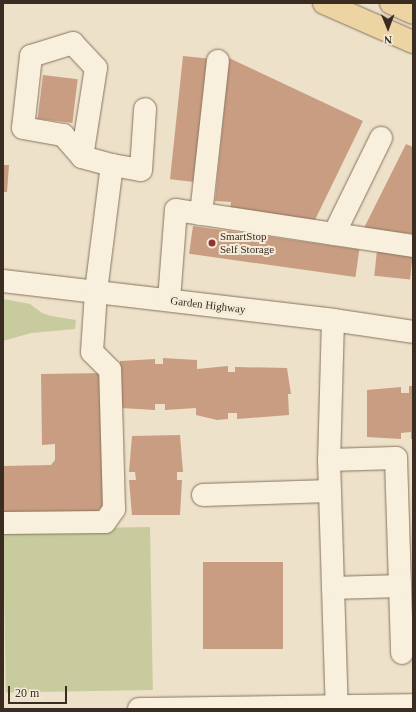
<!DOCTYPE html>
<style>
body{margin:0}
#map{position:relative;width:416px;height:712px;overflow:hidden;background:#ede1c9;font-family:"Times New Roman",serif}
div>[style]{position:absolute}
.green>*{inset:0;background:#c7cb9d;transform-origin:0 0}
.building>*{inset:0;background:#c99d81;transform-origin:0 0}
.roads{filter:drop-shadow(0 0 1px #88735e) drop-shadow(0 0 1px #88735e)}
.minor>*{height:22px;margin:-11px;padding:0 11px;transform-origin:11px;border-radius:11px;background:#f8efdc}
.major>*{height:22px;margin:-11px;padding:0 11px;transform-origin:11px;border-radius:11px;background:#edd4a3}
.dots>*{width:11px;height:11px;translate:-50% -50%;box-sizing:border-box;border:2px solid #f4ebd8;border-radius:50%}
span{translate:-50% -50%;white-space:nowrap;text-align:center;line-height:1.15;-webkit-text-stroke:4px #f4ebd8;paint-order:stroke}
.poi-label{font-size:11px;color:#3a2c21}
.left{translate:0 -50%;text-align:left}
.street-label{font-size:11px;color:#3a2c21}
.frame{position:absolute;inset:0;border:4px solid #3a2c21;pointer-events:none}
.north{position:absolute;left:368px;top:8px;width:40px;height:40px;-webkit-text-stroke:3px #f4ebd8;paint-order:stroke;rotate:179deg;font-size:11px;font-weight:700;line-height:16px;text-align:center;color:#3a2c21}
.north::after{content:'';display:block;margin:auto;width:14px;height:18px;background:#3a2c21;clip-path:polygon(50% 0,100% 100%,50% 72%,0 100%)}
.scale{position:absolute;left:8px;top:686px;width:59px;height:18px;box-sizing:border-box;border:2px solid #3a2c21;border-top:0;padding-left:5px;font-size:12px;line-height:14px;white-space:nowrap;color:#3a2c21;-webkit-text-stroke:3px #f4ebd8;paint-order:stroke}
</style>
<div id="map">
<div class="green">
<i style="clip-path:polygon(3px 299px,30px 304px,42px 313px,51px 316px,76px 320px,75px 329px,31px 333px,3px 341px)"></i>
<i style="left:150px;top:527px;width:163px;height:147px;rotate:89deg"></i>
</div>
<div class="building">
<i style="left:183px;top:56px;width:27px;height:124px;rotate:6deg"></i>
<i style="clip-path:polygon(229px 58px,363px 121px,314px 222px,230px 211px,231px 202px,215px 201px)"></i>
<i style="left:43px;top:75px;width:35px;height:44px;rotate:7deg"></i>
<i style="clip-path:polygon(406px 144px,413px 147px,413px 234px,364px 228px)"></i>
<i style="clip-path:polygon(3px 165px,9px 165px,7px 192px,3px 192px)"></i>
<i style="left:193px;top:226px;width:168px;height:28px;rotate:8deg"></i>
<i style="left:377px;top:250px;width:36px;height:26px;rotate:6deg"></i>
<i style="clip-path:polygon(163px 358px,197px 360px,197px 369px,228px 366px,228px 372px,235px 372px,235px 367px,287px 368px,291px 394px,288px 394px,289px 415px,237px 419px,237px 413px,228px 413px,228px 419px,217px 420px,196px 415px,196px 408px,165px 410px,165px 404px,155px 404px,155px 410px,121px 408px,120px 361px,155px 359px,155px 364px,163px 364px)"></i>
<i style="clip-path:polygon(105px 373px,109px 498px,91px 519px,3px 520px,3px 466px,51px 465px,55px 460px,55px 444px,42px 445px,41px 374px)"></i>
<i style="clip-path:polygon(409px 386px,413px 386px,413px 439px,411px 439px,411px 432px,401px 433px,401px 439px,367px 437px,367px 390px,401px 387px,401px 393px,409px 393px)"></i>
<i style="clip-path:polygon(180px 435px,183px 472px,177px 472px,177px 480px,182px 480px,180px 515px,132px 515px,129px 480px,136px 480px,135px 472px,129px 472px,132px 436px)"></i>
<i style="left:203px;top:562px;width:80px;height:87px"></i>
</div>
<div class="roads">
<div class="minor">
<i style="left:82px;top:157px;width:90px;rotate:-81.1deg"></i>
<i style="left:96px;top:68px;width:34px;rotate:-133deg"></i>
<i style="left:73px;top:43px;width:44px;rotate:162.8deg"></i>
<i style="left:31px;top:56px;width:72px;rotate:96.3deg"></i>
<i style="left:23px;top:128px;width:41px;rotate:9.9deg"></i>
<i style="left:63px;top:135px;width:29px;rotate:49deg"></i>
<i style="left:82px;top:157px;width:31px;rotate:15deg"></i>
<i style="left:201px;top:214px;width:154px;rotate:-83.7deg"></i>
<i style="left:334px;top:234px;width:107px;rotate:-63.9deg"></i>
<i style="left:3px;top:281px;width:332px;rotate:6.7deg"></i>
<i style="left:333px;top:320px;width:81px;rotate:8.5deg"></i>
<i style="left:169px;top:300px;width:90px;rotate:-85.6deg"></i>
<i style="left:176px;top:210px;width:240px;rotate:8.6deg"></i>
<i style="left:333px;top:320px;width:140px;rotate:91.6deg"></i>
<i style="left:329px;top:460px;width:249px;rotate:88.2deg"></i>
<i style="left:329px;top:460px;width:67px;rotate:-1.7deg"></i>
<i style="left:396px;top:458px;width:195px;rotate:88.2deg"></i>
<i style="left:203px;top:495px;width:127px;rotate:-1.8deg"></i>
<i style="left:3px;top:523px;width:102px;rotate:-0.6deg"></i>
<i style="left:105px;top:522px;width:16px;rotate:-55deg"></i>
<i style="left:114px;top:509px;width:139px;rotate:-91.6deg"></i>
<i style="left:110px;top:370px;width:25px;rotate:-135deg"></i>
<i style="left:92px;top:352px;width:61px;rotate:-86.2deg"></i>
<i style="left:96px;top:291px;width:127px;rotate:-82.8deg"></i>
<i style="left:112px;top:165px;width:29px;rotate:10deg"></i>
<i style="left:141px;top:170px;width:61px;rotate:-86.2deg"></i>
<i style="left:333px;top:588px;width:67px;rotate:-1.7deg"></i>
<i style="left:139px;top:709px;width:274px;rotate:-0.8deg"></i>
</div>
<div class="major">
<i style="left:324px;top:3px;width:97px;rotate:23.7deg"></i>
<i style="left:391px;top:3px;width:24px;rotate:24deg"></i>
</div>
</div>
<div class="dots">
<i style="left:212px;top:243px;background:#953135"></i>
</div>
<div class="poi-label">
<span class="left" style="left:220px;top:243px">SmartStop<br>Self Storage</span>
</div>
<div class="street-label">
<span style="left:208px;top:305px;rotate:7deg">Garden Highway</span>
</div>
<div class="frame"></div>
<div class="north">N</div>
<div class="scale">20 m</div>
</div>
